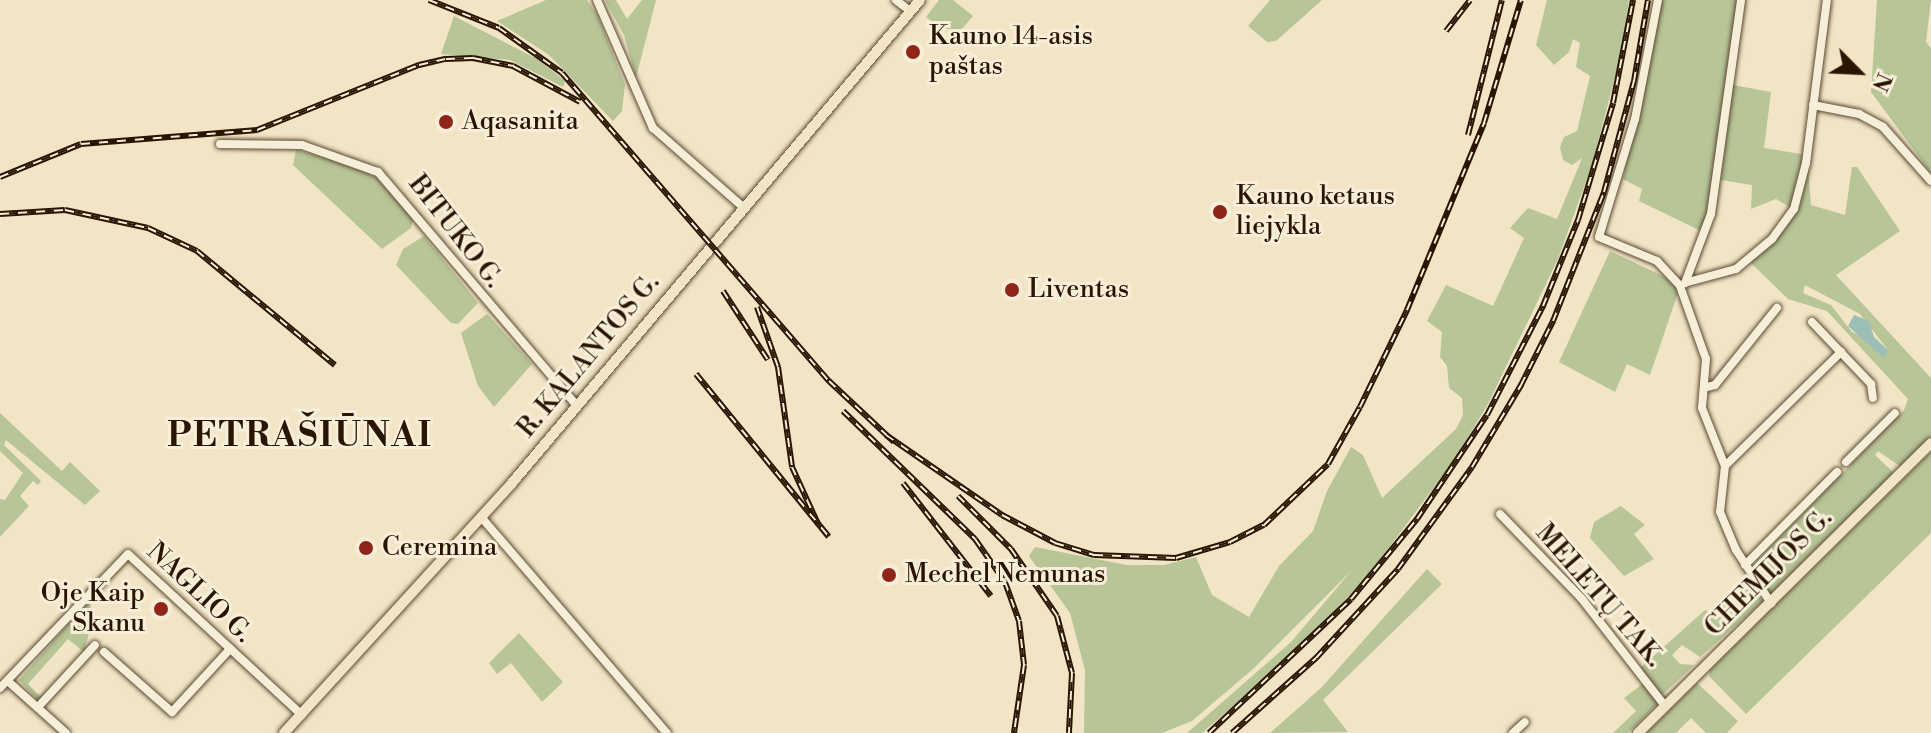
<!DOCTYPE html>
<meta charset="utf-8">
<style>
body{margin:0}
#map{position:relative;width:1931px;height:733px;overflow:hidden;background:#f2e5c6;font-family:"Libre Bodoni",serif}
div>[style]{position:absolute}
.green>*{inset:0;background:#b7c597}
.water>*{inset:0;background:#9bbfb7}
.roads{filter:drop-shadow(0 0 2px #5b4932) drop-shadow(0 0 2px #5b4932)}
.minor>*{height:8px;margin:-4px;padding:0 4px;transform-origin:4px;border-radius:4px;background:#f7eeda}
.major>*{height:10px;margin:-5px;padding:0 5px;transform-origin:5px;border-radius:5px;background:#f2e5c6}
.rail>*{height:6px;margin-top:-3px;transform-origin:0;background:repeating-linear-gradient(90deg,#f7eeda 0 9px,#291500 0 18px);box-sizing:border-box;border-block:2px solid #291500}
.dots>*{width:22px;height:22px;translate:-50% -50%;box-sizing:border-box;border:4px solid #f7eeda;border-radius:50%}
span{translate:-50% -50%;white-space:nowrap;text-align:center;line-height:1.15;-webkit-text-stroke:6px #f7eeda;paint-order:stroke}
.poi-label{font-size:26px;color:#291500}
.left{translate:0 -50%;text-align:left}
.right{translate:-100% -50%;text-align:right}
.street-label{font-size:26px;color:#291500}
.district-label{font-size:34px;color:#291500;font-weight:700;letter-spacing:2px}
.north{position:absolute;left:1819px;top:32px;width:80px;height:80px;-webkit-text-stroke:6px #f7eeda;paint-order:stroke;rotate:114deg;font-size:22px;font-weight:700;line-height:32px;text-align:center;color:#291500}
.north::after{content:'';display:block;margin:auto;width:28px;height:36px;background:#291500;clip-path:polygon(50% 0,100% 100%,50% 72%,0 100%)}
</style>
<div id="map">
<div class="green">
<i style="clip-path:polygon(546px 0,587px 0,598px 16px,625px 85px,622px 111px,613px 121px,549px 55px,497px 21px)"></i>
<i style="clip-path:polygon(605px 0,616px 0,627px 19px,642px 0,656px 0,636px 78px,624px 35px)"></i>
<i style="clip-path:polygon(939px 0,953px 0,973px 16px,962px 29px,942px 29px,926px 17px)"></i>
<i style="clip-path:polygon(1270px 0,1322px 0,1276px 41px,1267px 42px,1248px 26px)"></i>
<i style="clip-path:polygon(1547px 0,1629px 0,1622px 50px,1592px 165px,1558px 259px,1487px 406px,1450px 466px,1367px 577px,1301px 648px,1202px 733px,1187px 733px,1291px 642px,1352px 570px,1253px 669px,1192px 721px,1162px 733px,1084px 733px,1085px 670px,1070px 613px,1029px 556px,1035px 547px,1127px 565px,1164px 565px,1196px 557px,1212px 595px,1249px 617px,1279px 566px,1313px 531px,1327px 491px,1351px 447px,1363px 455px,1382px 498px,1456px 429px,1463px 415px,1462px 398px,1449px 388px,1447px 366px,1440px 357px,1442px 332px,1427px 321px,1446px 285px,1493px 306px,1524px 238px,1510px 228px,1528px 208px,1557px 219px,1582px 158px,1572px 165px,1563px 160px,1560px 147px,1564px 137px,1577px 131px,1590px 76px,1576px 67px,1580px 43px,1573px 39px,1569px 52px,1554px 65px,1536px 45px)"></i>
<i style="clip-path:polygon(1662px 0,1738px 0,1716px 187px,1703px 232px,1639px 201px,1642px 189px,1623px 179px)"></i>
<i style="clip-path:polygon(1877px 0,1931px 0,1926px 42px,1931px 48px,1931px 173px,1871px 92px)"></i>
<i style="clip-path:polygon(454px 16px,539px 60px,565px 81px,563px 87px,510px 60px,441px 54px)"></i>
<i style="clip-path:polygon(evenodd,1733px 85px,1771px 92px,1764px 148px,1807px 155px,1811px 205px,1845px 215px,1852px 167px,1857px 167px,1900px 231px,1836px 275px,1931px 378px,1931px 437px,1901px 467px,1878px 451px,1875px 455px,1894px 473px,1770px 594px,1753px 565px,1904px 410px,1908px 399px,1827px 311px,1788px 299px,1747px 259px,1793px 209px,1776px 199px,1751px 209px,1752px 185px,1721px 180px,1733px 85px,1805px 285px,1860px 314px,1888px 350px,1852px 332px,1831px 305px,1803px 293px,1805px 285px)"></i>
<i style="clip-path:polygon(296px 150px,352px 165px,386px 183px,413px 220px,411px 228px,382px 249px,293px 165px)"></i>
<i style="clip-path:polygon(424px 236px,478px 303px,458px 324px,451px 323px,396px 265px,403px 249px)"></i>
<i style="clip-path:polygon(1610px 251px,1665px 277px,1679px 290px,1650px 375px,1627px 364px,1615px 392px,1559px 362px)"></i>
<i style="clip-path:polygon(487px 314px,532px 364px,494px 407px,478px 386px,461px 333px)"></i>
<i style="clip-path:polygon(0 413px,62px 471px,70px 462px,100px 491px,85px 505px,6px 440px,4px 445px,41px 481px,38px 485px,33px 481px,20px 496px,29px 506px,0 537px,0 499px,5px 500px,23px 473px,0 451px)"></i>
<i style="clip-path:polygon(1931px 452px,1931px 533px,1746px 714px,1709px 676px,1710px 670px)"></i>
<i style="clip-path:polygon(1621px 506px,1645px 525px,1634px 534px,1654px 559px,1624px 576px,1590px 538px,1594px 522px)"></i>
<i style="clip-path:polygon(1427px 569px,1442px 584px,1323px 700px,1348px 732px,1270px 733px,1321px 688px)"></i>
<i style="clip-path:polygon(1751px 581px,1762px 602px,1700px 657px,1682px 645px,1672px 655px,1680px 664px,1694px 665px,1662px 695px,1638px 670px,1705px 610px,1713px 615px)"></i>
<i style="clip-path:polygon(89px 601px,91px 609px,80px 622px,89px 633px,84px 652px,68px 639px,28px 684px,40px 696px,51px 689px,39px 701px,19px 680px)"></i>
<i style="clip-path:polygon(519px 633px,563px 682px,542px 702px,511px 663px,497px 674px,489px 663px)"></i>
<i style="clip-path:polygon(1644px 683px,1658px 703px,1628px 733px,1613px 733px,1636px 711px,1624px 698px)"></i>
<i style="clip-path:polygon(1697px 683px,1738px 721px,1727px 733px,1706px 733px,1691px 718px,1676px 733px,1646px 733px)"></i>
</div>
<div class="water">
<i style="clip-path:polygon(1854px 315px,1869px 321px,1874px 337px,1888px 350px,1884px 358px,1848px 326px)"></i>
</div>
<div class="roads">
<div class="minor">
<i style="left:597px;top:0;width:140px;rotate:66.4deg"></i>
<i style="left:653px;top:128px;width:121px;rotate:41.3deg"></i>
<i style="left:896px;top:0;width:18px;rotate:38deg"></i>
<i style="left:1658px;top:0;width:121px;rotate:100.9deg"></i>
<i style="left:1635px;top:119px;width:123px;rotate:107deg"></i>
<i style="left:1599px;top:237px;width:63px;rotate:22.5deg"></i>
<i style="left:1657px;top:261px;width:34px;rotate:47deg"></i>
<i style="left:1680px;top:286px;width:77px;rotate:70.4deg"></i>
<i style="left:1706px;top:359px;width:49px;rotate:94.7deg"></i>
<i style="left:1702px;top:408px;width:62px;rotate:68.4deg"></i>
<i style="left:1725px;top:466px;width:46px;rotate:96.2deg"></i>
<i style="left:1720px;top:512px;width:41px;rotate:67.2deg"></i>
<i style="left:1736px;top:550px;width:64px;rotate:56.6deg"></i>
<i style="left:1813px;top:105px;width:47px;rotate:11.1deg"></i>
<i style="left:1859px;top:114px;width:27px;rotate:28deg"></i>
<i style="left:1883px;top:127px;width:72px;rotate:48.4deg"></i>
<i style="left:220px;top:144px;width:82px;rotate:0.7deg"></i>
<i style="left:302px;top:145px;width:81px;rotate:19.6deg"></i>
<i style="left:378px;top:172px;width:306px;rotate:49.6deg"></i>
<i style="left:1688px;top:282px;width:50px;rotate:-15.2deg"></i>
<i style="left:1736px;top:269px;width:47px;rotate:-39.8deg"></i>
<i style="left:1772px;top:239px;width:37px;rotate:-54deg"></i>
<i style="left:1794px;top:209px;width:48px;rotate:-75.4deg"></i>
<i style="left:1806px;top:163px;width:164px;rotate:-82.7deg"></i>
<i style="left:1685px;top:283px;width:74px;rotate:-69.4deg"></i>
<i style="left:1711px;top:214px;width:216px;rotate:-82deg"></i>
<i style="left:1812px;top:322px;width:86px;rotate:46.4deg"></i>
<i style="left:1871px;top:384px;width:14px;rotate:82deg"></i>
<i style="left:1707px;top:387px;width:8px;rotate:-14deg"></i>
<i style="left:1715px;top:385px;width:99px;rotate:-51.2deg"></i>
<i style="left:1846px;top:462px;width:69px;rotate:-45deg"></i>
<i style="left:1725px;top:466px;width:163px;rotate:-44.5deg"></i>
<i style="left:1500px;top:514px;width:118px;rotate:46deg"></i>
<i style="left:1582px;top:599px;width:135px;rotate:52.2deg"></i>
<i style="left:481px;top:517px;width:285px;rotate:49.3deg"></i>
<i style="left:1745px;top:565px;width:131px;rotate:-45.3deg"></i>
<i style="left:104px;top:652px;width:91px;rotate:41.4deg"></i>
<i style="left:172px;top:712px;width:86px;rotate:-47.4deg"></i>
<i style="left:10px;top:683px;width:75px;rotate:41.8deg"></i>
<i style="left:0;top:688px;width:185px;rotate:-46.3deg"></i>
<i style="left:128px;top:554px;width:237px;rotate:42.8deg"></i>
<i style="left:38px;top:707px;width:84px;rotate:-47.4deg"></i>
<i style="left:1513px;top:733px;width:16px;rotate:-43deg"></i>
</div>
<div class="major">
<i style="left:284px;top:733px;width:338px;rotate:-47.6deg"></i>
<i style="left:512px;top:483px;width:632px;rotate:-49.81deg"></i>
<i style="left:1638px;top:733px;width:412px;rotate:-44.7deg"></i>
</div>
</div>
<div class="rail">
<i style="left:429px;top:0;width:75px;rotate:21.8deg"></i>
<i style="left:499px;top:28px;width:77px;rotate:35.5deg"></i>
<i style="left:562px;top:73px;width:408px;rotate:49.1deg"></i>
<i style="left:829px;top:381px;width:89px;rotate:43.2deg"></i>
<i style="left:1446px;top:31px;width:39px;rotate:-52deg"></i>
<i style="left:1468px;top:135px;width:139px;rotate:-75.9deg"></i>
<i style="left:0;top:177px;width:87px;rotate:-22.2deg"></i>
<i style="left:81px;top:144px;width:177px;rotate:-4.5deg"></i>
<i style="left:257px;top:130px;width:175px;rotate:-21.9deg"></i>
<i style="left:419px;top:65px;width:28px;rotate:-13deg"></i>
<i style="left:446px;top:59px;width:27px;rotate:-2deg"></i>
<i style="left:473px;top:58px;width:41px;rotate:11.3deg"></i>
<i style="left:513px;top:66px;width:76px;rotate:28.2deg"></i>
<i style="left:0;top:214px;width:65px;rotate:-3.5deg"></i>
<i style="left:65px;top:210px;width:85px;rotate:12.2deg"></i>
<i style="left:148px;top:228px;width:54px;rotate:25.1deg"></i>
<i style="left:197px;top:251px;width:179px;rotate:39.6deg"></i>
<i style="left:723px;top:291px;width:82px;rotate:56.9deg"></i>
<i style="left:757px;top:307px;width:64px;rotate:70.7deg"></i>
<i style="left:778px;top:367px;width:101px;rotate:82deg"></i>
<i style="left:792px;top:467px;width:63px;rotate:65.5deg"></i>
<i style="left:696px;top:374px;width:210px;rotate:50.8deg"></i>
<i style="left:843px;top:411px;width:184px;rotate:44.1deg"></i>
<i style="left:975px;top:539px;width:52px;rotate:55.1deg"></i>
<i style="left:1005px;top:582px;width:41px;rotate:70.3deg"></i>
<i style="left:1019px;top:621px;width:44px;rotate:83.5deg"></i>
<i style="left:1024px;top:665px;width:69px;rotate:98.4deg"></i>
<i style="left:886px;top:435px;width:141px;rotate:34.6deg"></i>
<i style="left:1002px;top:515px;width:60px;rotate:27.8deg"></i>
<i style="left:1055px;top:543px;width:41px;rotate:17.1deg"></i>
<i style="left:1094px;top:555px;width:82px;rotate:2.1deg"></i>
<i style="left:1176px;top:558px;width:56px;rotate:-16.5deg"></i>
<i style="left:1230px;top:542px;width:38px;rotate:-27deg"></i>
<i style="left:1264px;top:525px;width:88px;rotate:-43.6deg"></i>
<i style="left:1328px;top:464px;width:65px;rotate:-60.7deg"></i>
<i style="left:1360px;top:407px;width:108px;rotate:-64.1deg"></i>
<i style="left:1407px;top:310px;width:202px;rotate:-67.6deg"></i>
<i style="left:1484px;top:123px;width:128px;rotate:-73.3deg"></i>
<i style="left:903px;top:483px;width:143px;rotate:52.1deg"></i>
<i style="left:958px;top:496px;width:75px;rotate:45deg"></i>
<i style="left:1011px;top:549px;width:81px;rotate:55.5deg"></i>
<i style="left:1057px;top:616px;width:59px;rotate:75.3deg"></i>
<i style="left:1072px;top:673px;width:60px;rotate:92.9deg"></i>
<i style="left:1209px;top:733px;width:195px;rotate:-43.3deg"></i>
<i style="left:1351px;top:599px;width:104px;rotate:-50.5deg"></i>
<i style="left:1417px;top:519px;width:125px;rotate:-56.1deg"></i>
<i style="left:1487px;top:415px;width:123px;rotate:-62.8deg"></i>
<i style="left:1543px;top:306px;width:93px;rotate:-67.9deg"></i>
<i style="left:1578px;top:220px;width:122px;rotate:-73.3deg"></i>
<i style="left:1613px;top:103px;width:105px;rotate:-79deg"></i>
<i style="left:1232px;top:733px;width:113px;rotate:-41.8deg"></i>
<i style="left:1316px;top:658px;width:121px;rotate:-47.3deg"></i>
<i style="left:1398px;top:569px;width:126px;rotate:-54deg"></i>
<i style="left:1472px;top:467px;width:96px;rotate:-59.1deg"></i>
<i style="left:1521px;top:385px;width:72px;rotate:-63.4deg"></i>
<i style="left:1553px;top:321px;width:139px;rotate:-68.4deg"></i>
<i style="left:1604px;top:192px;width:115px;rotate:-74.9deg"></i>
<i style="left:1634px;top:81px;width:82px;rotate:-80.2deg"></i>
</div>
<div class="dots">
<i style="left:913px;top:52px;background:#8f2418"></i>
<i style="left:446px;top:122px;background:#8f2418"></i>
<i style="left:1220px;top:212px;background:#8f2418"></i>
<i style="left:1012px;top:290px;background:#8f2418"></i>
<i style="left:366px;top:548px;background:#8f2418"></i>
<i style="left:889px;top:575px;background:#8f2418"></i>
<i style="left:161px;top:609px;background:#8f2418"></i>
</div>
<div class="poi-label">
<span class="left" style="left:929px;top:52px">Kauno 14-asis<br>paštas</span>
<span class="left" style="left:462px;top:122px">Aqasanita</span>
<span class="left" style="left:1236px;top:212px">Kauno ketaus<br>liejykla</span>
<span class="left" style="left:1028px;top:290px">Liventas</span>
<span class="left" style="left:382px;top:548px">Ceremina</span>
<span class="left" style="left:905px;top:575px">Mechel Nemunas</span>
<span class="right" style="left:145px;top:609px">Oje Kaip<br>Skanu</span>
</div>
<div class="street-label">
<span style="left:455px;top:232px;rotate:52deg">BITUKO G.</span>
<span style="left:589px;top:356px;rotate:-50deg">R. KALANTOS G.</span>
<span style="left:1769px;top:573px;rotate:-45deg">CHEMIJOS G.</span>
<span style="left:199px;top:593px;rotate:43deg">NAGLIO G.</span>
<span style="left:1599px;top:596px;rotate:49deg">MELETŲ TAK.</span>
</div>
<div class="district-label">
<span style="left:300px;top:437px">PETRAŠIŪNAI</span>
</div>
<div class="north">N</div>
</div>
